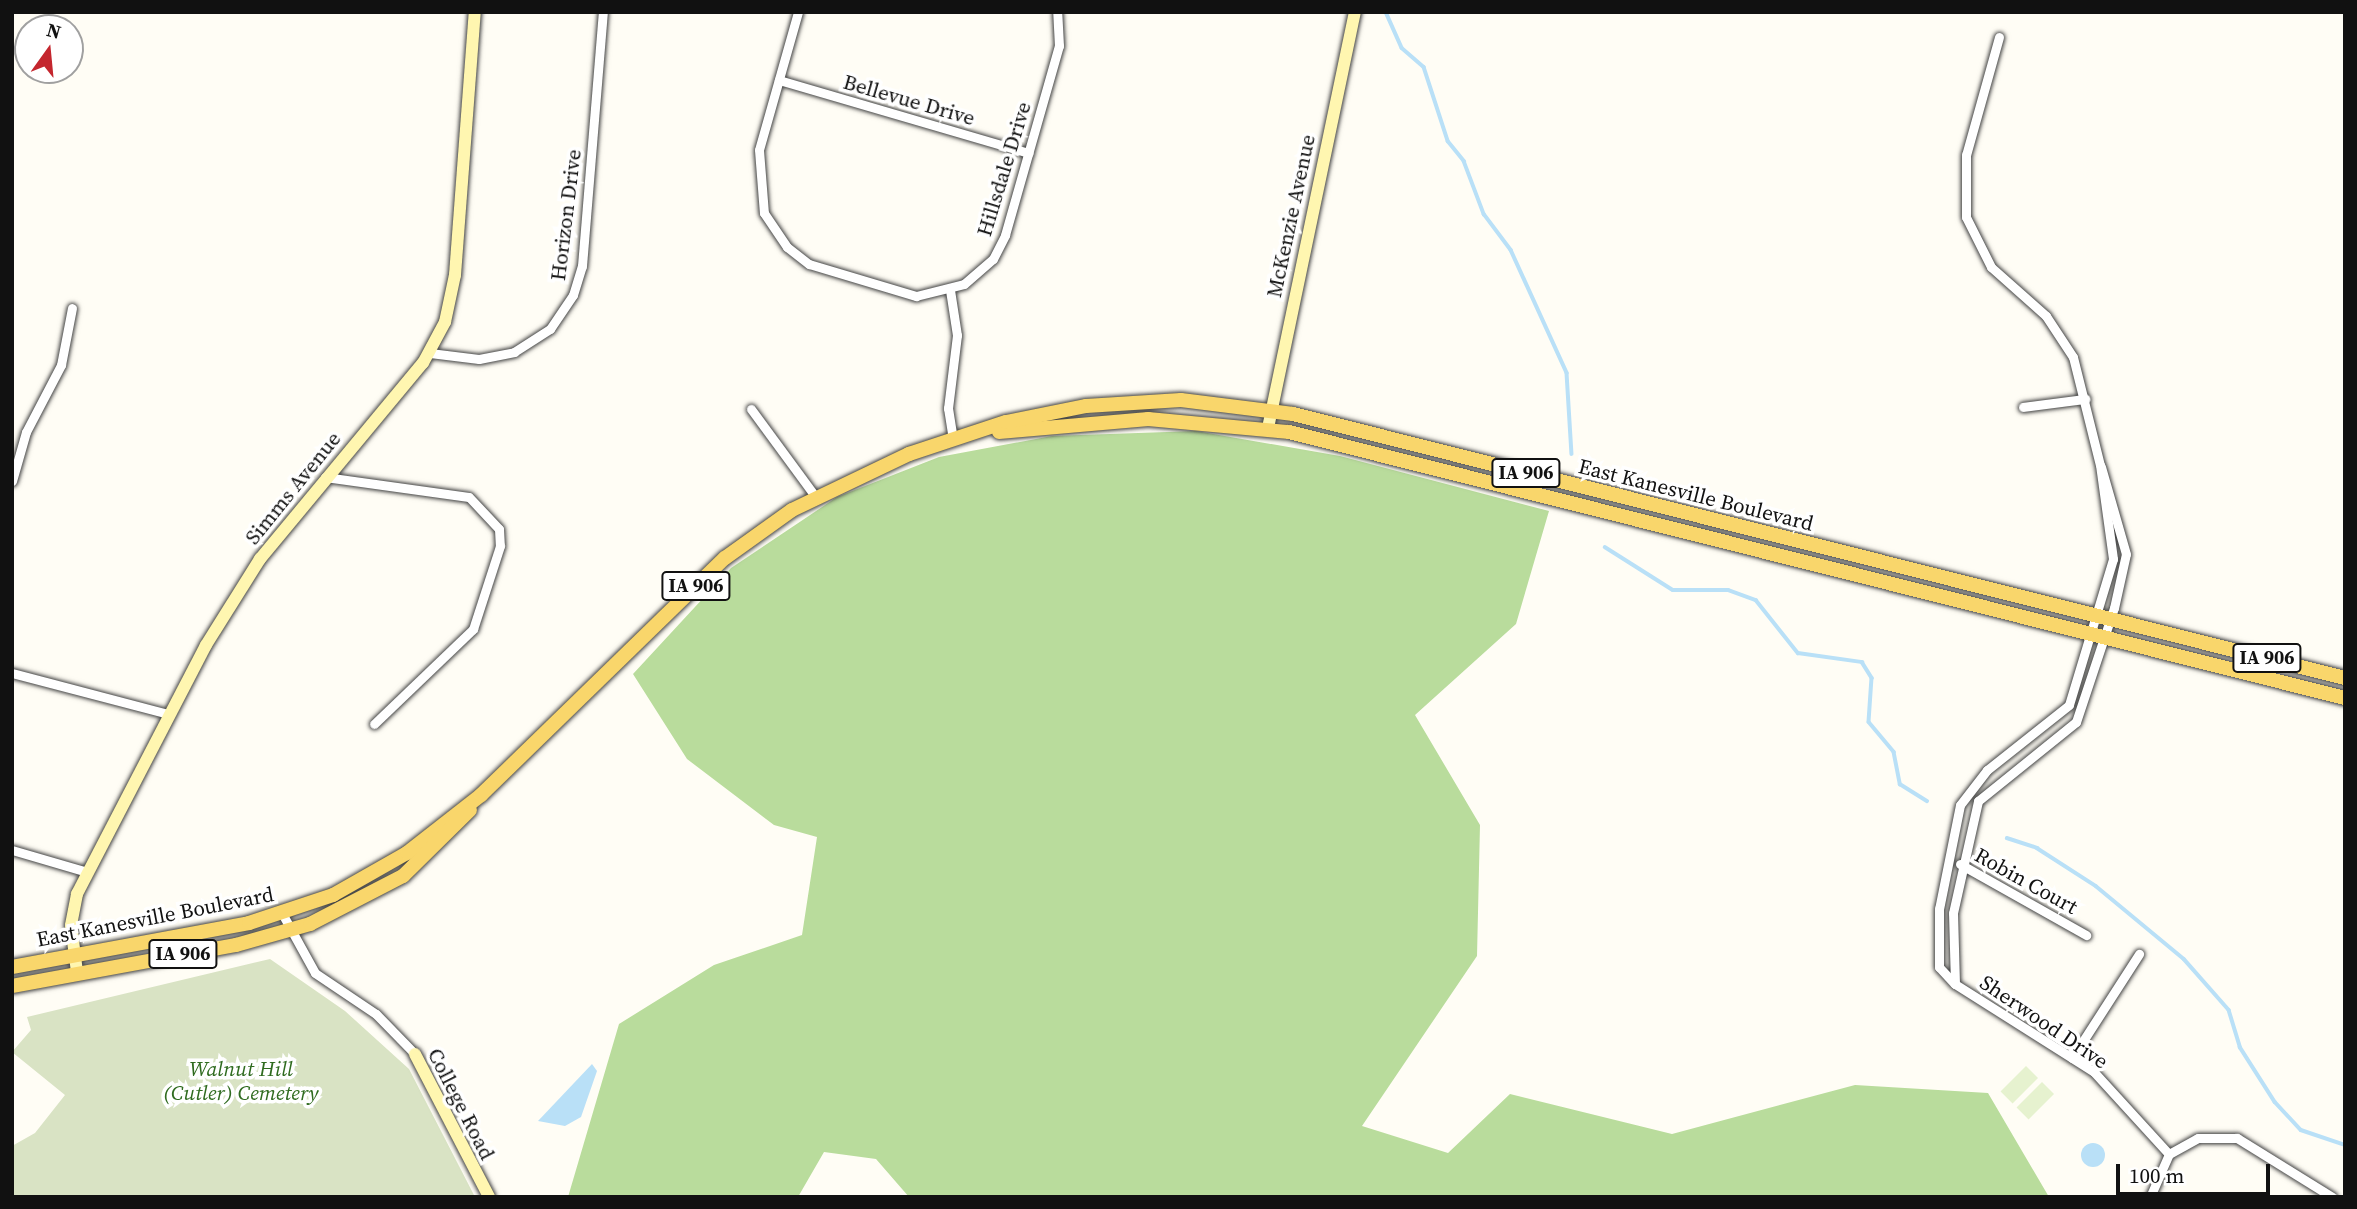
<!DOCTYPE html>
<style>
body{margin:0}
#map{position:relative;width:2357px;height:1209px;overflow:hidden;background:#fffdf5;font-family:"Source Serif 4",serif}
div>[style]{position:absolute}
.forest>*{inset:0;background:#b9dc9c}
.cemetery>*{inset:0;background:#d9e3c4}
.pitch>*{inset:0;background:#e6f2cf;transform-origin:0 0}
.water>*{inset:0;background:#b9e0f7}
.round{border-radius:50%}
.stream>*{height:3.5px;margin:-1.75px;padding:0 1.75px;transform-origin:1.75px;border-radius:1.75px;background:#b9e0f7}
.roads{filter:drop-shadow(0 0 2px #444) drop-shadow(0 0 2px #444)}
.street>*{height:9px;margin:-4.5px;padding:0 4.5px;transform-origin:4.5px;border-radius:4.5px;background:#fff}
.secondary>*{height:12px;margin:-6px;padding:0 6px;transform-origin:6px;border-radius:6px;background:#fff6b0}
.primary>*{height:14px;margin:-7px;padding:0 7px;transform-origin:7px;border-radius:7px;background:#f9d66b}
span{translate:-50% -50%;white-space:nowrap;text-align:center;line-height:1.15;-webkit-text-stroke:7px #fff;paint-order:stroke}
.shield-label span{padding:2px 5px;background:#fff;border:2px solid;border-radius:5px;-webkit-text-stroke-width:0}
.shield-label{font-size:19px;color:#111;font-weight:700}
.street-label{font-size:21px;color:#111}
.park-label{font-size:21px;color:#2f6b1f;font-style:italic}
.frame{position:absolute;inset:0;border:14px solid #111;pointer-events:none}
.north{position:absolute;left:14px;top:14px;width:70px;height:70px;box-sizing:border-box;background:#fff;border:2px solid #a0a0a0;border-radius:50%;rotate:15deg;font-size:19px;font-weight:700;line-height:28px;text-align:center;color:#111}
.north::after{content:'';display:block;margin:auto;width:24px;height:32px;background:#c4262e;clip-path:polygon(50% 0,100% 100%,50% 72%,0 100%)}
.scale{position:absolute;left:2116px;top:1164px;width:154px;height:32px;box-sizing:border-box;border:4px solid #111;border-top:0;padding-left:9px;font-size:21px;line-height:24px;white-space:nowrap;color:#111;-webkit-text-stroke:5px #fff;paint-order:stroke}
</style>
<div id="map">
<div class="forest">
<i style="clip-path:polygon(1196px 431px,1340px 456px,1549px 511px,1516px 624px,1415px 715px,1480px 825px,1477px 956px,1362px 1126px,1448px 1153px,1510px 1094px,1672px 1134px,1855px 1085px,1988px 1093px,2049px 1197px,909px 1197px,876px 1159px,824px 1152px,798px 1197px,568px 1197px,619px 1024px,714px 965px,802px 935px,817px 837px,774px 825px,687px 759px,633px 674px,731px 568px,837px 497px,939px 457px,1052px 436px)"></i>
</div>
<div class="cemetery">
<i style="clip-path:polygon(270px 959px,345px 1011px,409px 1069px,475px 1197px,12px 1197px,12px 1146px,35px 1133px,65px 1095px,12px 1052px,31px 1030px,27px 1017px)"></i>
</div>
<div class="pitch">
<i style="left:2026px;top:1066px;width:17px;height:36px;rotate:45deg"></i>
<i style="left:2042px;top:1082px;width:17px;height:36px;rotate:45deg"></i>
</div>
<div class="water">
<i style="clip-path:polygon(592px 1064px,597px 1071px,581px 1117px,565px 1126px,538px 1121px)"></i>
<i class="round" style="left:2081px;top:1143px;width:24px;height:24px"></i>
</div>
<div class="stream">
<i style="left:1386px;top:12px;width:39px;rotate:66deg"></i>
<i style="left:1402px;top:48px;width:29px;rotate:41deg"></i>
<i style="left:1424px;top:67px;width:78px;rotate:72deg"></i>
<i style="left:1448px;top:141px;width:26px;rotate:51deg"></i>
<i style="left:1464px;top:161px;width:57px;rotate:69.3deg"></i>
<i style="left:1484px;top:214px;width:45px;rotate:53.1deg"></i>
<i style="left:1511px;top:250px;width:135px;rotate:65.5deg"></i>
<i style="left:1567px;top:373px;width:81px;rotate:86.5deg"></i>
<i style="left:1605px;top:547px;width:80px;rotate:32.3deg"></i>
<i style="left:1673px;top:590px;width:55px"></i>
<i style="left:1728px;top:590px;width:30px;rotate:20deg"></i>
<i style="left:1756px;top:600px;width:68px;rotate:51.6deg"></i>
<i style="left:1798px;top:653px;width:65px;rotate:8deg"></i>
<i style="left:1862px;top:662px;width:19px;rotate:58deg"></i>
<i style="left:1872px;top:678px;width:44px;rotate:93.9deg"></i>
<i style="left:1869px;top:722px;width:39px;rotate:50deg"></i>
<i style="left:1894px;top:752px;width:33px;rotate:79deg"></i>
<i style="left:1900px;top:784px;width:32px;rotate:32deg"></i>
<i style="left:2007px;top:838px;width:32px;rotate:18deg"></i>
<i style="left:2037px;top:848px;width:70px;rotate:32.8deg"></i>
<i style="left:2096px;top:886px;width:114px;rotate:39.7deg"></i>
<i style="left:2184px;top:959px;width:68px;rotate:48.6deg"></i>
<i style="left:2229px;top:1010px;width:39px;rotate:73deg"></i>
<i style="left:2240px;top:1047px;width:65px;rotate:57.5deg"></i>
<i style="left:2275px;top:1102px;width:38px;rotate:47deg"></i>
<i style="left:2301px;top:1130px;width:46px;rotate:18.8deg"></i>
</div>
<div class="roads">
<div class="street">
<i style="left:798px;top:12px;width:143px;rotate:105.8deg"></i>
<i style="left:759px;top:150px;width:63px;rotate:85.5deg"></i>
<i style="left:764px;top:213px;width:41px;rotate:55.9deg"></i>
<i style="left:787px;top:247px;width:28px;rotate:38deg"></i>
<i style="left:809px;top:264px;width:112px;rotate:16.7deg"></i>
<i style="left:916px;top:296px;width:49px;rotate:-14deg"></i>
<i style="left:964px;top:284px;width:38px;rotate:-41deg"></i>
<i style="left:993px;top:259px;width:27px;rotate:-63deg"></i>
<i style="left:1005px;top:235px;width:197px;rotate:-74.1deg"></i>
<i style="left:1059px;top:46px;width:34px;rotate:-93deg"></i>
<i style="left:1999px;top:37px;width:123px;rotate:105.6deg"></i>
<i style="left:1966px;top:155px;width:62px;rotate:90deg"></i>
<i style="left:1966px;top:217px;width:56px;rotate:63.4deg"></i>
<i style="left:1991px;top:267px;width:74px;rotate:41.7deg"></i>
<i style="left:2046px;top:316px;width:49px;rotate:56.6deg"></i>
<i style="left:2073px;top:357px;width:111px;rotate:76deg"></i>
<i style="left:2100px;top:465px;width:95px;rotate:82.1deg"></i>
<i style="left:2113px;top:559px;width:152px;rotate:106.8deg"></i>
<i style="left:2069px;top:705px;width:105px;rotate:141.6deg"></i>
<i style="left:1987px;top:770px;width:44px;rotate:127.6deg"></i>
<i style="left:1960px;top:805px;width:106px;rotate:101.4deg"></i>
<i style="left:1939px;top:909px;width:58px;rotate:90deg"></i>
<i style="left:1939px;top:967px;width:23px;rotate:47deg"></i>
<i style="left:1955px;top:984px;width:165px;rotate:32.3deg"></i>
<i style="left:2094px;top:1072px;width:111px;rotate:47.6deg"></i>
<i style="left:779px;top:80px;width:260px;rotate:16.3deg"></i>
<i style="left:950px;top:290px;width:46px;rotate:81.2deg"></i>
<i style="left:957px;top:335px;width:74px;rotate:97deg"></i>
<i style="left:948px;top:408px;width:32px;rotate:81deg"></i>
<i style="left:430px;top:353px;width:49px;rotate:7deg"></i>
<i style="left:479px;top:359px;width:36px;rotate:-11deg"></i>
<i style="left:514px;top:352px;width:43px;rotate:-32.6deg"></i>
<i style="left:550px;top:329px;width:41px;rotate:-55.9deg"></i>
<i style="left:573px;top:295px;width:30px;rotate:-73deg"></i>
<i style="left:582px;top:266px;width:255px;rotate:-85.3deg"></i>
<i style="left:2023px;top:407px;width:63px;rotate:-7.4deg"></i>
<i style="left:751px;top:409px;width:108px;rotate:53.7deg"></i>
<i style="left:325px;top:477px;width:145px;rotate:7.9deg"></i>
<i style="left:469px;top:497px;width:44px;rotate:46.8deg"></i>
<i style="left:499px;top:529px;width:17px;rotate:87deg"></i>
<i style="left:500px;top:546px;width:87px;rotate:108deg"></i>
<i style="left:473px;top:629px;width:137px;rotate:136.2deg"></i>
<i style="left:12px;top:481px;width:51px;rotate:-74.1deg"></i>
<i style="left:26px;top:432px;width:76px;rotate:-62.4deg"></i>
<i style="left:61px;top:365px;width:58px;rotate:-79.1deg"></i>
<i style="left:12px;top:673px;width:161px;rotate:14.7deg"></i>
<i style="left:12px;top:850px;width:78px;rotate:16.3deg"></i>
<i style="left:1960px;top:864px;width:145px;rotate:29.4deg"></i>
<i style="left:283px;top:915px;width:66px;rotate:61.1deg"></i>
<i style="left:315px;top:973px;width:73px;rotate:33.9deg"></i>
<i style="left:376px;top:1014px;width:56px;rotate:45.7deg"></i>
<i style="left:1955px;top:984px;width:71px;rotate:-91.6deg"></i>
<i style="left:1953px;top:913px;width:115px;rotate:-77.4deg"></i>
<i style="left:1978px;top:801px;width:126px;rotate:-38.9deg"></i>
<i style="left:2076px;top:722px;width:120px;rotate:-71.6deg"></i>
<i style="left:2114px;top:608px;width:55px;rotate:-77.5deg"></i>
<i style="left:2126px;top:554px;width:91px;rotate:-106deg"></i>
<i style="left:2072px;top:1058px;width:124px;rotate:-57.2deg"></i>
<i style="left:2150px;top:1197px;width:47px;rotate:-66.2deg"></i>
<i style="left:2169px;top:1154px;width:33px;rotate:-29deg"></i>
<i style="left:2198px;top:1138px;width:39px"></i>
<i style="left:2237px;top:1138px;width:112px;rotate:31.8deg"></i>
</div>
<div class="secondary">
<i style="left:1268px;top:428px;width:425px;rotate:-78.2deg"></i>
<i style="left:77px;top:972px;width:47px;rotate:-97.3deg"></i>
<i style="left:71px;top:925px;width:32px;rotate:-79deg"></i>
<i style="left:77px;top:894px;width:280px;rotate:-62.6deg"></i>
<i style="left:206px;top:645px;width:102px;rotate:-57.9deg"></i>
<i style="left:260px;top:559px;width:255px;rotate:-50.3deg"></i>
<i style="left:423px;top:363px;width:47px;rotate:-61.8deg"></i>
<i style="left:445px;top:322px;width:48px;rotate:-78deg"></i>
<i style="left:455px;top:275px;width:264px;rotate:-85.7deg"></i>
<i style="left:415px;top:1054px;width:161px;rotate:62.6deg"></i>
</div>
<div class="primary">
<i style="left:999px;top:432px;width:150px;rotate:-5deg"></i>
<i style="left:1148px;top:419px;width:142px;rotate:5.3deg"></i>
<i style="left:1289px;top:432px;width:1089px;rotate:14.14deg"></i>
<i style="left:12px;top:967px;width:241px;rotate:-10.5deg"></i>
<i style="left:249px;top:923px;width:89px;rotate:-18.4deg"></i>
<i style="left:333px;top:895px;width:85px;rotate:-29.6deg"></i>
<i style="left:407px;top:853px;width:94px;rotate:-38.1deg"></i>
<i style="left:481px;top:795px;width:340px;rotate:-44.2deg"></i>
<i style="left:725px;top:558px;width:82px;rotate:-35.6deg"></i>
<i style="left:792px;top:510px;width:130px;rotate:-25.6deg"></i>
<i style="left:909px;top:454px;width:102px;rotate:-18.3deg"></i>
<i style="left:1006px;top:422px;width:82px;rotate:-11.3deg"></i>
<i style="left:1086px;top:406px;width:95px;rotate:-3.6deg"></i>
<i style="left:1181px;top:400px;width:113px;rotate:7.1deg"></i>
<i style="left:1293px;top:414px;width:1085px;rotate:14.09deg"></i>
<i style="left:12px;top:986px;width:228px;rotate:-10.4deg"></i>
<i style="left:236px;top:945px;width:77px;rotate:-15.8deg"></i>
<i style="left:310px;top:924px;width:105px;rotate:-27.3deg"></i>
<i style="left:403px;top:876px;width:94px;rotate:-44.6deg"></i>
</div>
</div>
<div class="shield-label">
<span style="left:1526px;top:473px">IA 906</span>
<span style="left:696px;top:586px">IA 906</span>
<span style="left:2267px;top:658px">IA 906</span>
<span style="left:183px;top:954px">IA 906</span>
</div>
<div class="street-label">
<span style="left:909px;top:100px;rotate:16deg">Bellevue Drive</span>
<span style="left:1004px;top:169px;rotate:-73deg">Hillsdale Drive</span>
<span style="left:566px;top:215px;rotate:-83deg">Horizon Drive</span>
<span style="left:1291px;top:216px;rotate:-78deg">McKenzie Avenue</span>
<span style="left:293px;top:488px;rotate:-51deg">Simms Avenue</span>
<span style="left:1696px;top:495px;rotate:14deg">East Kanesville Boulevard</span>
<span style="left:2026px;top:881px;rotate:29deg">Robin Court</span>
<span style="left:155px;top:917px;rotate:-11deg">East Kanesville Boulevard</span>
<span style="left:2044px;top:1022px;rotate:34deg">Sherwood Drive</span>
<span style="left:461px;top:1104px;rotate:63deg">College Road</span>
</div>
<div class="park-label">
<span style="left:241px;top:1081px">Walnut Hill<br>(Cutler) Cemetery</span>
</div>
<div class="frame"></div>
<div class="north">N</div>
<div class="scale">100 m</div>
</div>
